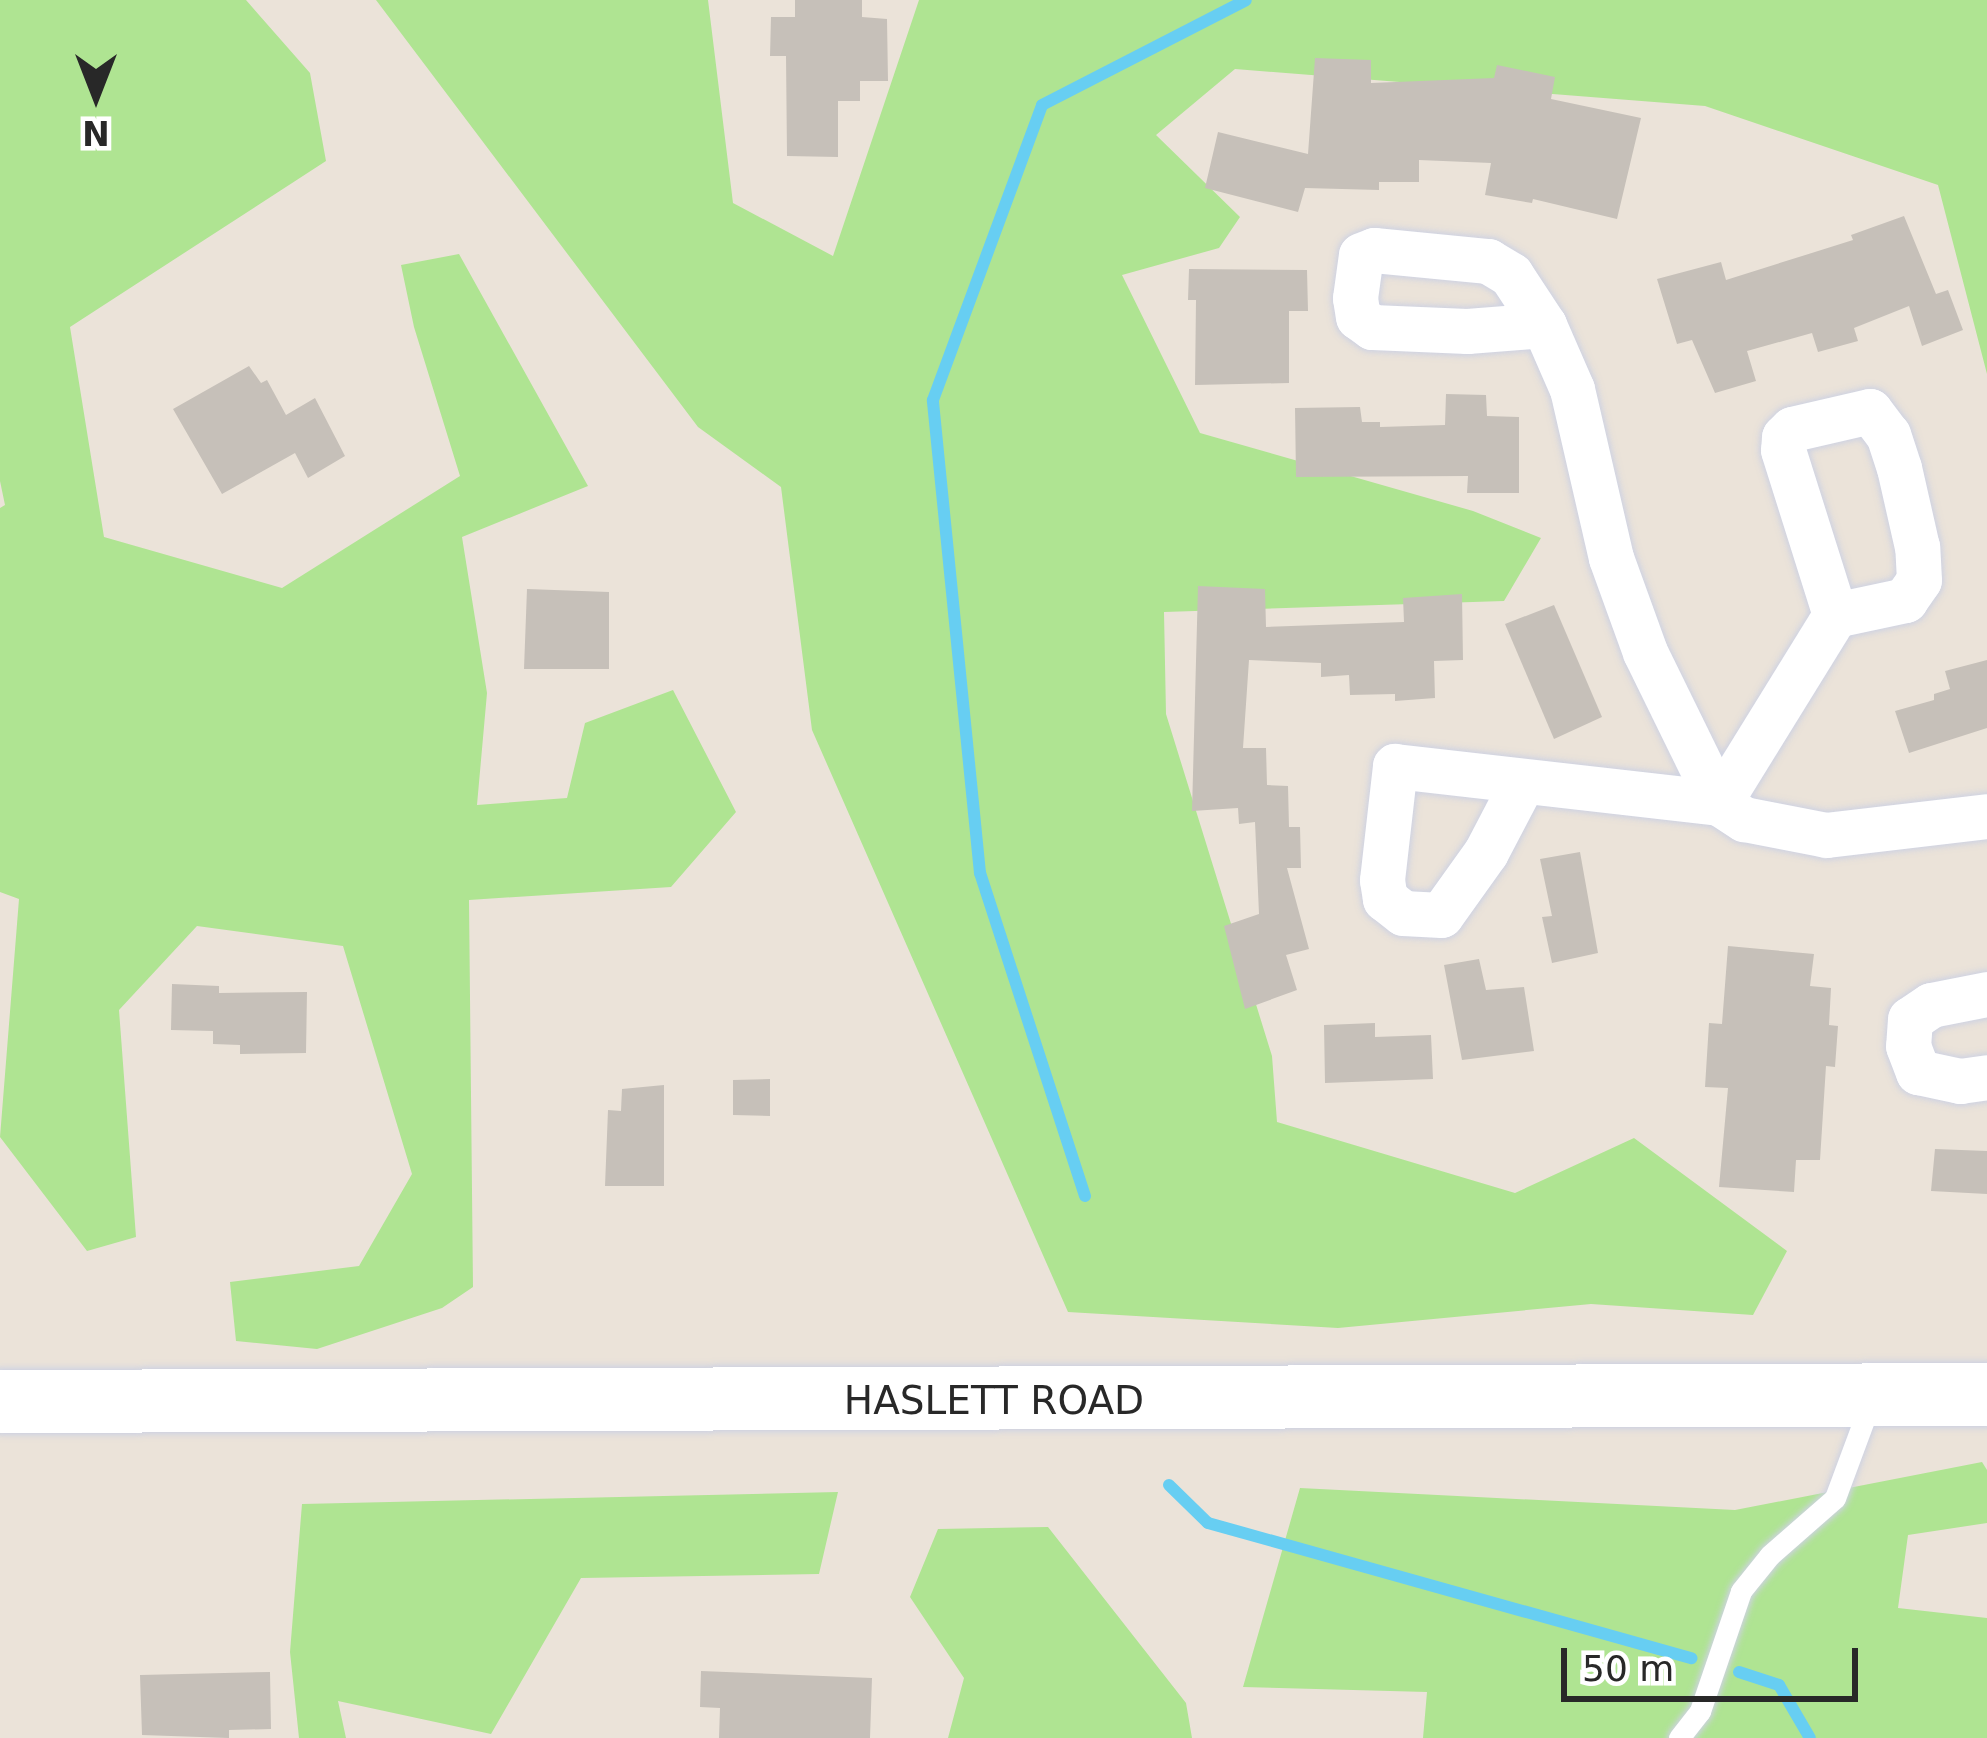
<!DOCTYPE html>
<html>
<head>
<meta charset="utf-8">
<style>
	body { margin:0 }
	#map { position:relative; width:1987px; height:1738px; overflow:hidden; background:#ebe3d9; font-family:"DejaVu Sans",sans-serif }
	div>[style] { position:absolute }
	.green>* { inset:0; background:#afe492 }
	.stream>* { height:12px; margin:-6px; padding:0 6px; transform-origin:6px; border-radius:6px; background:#67cef2 }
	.building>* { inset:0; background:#c6c0b9 }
	.roads { filter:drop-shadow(0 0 3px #ced2e2) drop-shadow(0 0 3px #ced2e2) }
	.service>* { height:21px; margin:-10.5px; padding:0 10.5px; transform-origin:10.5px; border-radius:10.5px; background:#fff }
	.minor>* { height:45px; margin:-22.5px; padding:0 22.5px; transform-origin:22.5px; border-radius:22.5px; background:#fff }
	.secondary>* { height:63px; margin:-31.5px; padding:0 31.5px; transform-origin:31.5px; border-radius:31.5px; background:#fff }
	span { translate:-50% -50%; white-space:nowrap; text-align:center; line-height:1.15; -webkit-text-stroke:12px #fff; paint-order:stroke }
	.street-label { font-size:39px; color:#282828 }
	.north { position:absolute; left:36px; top:36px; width:120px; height:120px; -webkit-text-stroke:9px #fff; paint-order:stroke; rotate:180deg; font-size:33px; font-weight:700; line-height:48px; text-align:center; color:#282828 }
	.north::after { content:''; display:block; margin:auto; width:42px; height:54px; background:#282828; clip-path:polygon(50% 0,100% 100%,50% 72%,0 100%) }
	.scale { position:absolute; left:1561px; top:1648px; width:297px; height:54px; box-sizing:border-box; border:6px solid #282828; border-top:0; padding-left:15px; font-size:36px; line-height:42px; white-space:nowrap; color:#282828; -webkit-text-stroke:9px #fff; paint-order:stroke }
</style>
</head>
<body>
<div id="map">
	<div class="green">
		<div style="clip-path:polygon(0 0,246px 0,310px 73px,326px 161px,70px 327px,104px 537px,282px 588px,460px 476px,414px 327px,401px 265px,459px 254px,588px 486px,462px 537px,487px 693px,477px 805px,567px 798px,585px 723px,673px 690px,736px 812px,671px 887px,469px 900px,473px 1287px,442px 1308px,317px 1349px,236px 1341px,230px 1282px,359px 1266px,412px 1174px,343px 946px,197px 926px,119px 1010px,136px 1237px,87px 1251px,0 1137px,19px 899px,0 892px,0 508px,5px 505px,0 481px)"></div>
		<div style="clip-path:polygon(376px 0,708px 0,733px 203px,833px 256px,919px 0,1987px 0,1987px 374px,1938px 185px,1705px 106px,1235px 69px,1156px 135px,1240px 217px,1219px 248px,1122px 275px,1200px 433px,1473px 511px,1541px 538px,1504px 601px,1164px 612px,1166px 714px,1272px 1056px,1277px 1122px,1515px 1193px,1634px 1138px,1787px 1251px,1753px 1315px,1591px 1304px,1338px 1328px,1068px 1312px,812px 730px,781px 487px,698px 427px)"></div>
		<div style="clip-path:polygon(1982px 1462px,1987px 1470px,1987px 1523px,1908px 1535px,1898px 1608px,1987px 1618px,1987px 1738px,1423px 1738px,1427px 1692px,1243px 1687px,1300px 1488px,1735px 1510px)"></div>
		<div style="clip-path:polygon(838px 1492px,819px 1574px,581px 1578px,491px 1734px,338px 1701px,346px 1738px,299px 1738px,290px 1652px,302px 1504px)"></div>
		<div style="clip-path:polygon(1048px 1527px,1186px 1703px,1192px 1738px,948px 1738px,964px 1678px,910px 1597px,938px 1529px)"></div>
	</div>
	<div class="stream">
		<div style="left:1085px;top:1196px;width:340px;rotate:-108deg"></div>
		<div style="left:980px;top:873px;width:475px;rotate:-95.7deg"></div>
		<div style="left:933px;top:400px;width:314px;rotate:-69.7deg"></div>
		<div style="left:1042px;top:105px;width:229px;rotate:-27.2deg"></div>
		<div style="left:1169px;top:1485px;width:54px;rotate:44.3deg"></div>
		<div style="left:1208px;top:1523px;width:502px;rotate:15.62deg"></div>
		<div style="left:1739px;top:1672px;width:42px;rotate:18deg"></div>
		<div style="left:1779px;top:1685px;width:61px;rotate:59.7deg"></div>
	</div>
	<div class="building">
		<div style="clip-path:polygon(795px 0,862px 0,862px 17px,887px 19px,888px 81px,860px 81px,860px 101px,838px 101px,838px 157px,787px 156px,786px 56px,770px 56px,771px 17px,795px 17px)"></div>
		<div style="clip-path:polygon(1315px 58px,1371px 60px,1371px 83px,1494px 78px,1497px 65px,1555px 77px,1551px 99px,1641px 118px,1617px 219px,1533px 199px,1532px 203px,1485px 195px,1491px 163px,1419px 160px,1419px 182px,1379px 182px,1379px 190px,1305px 188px,1298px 212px,1205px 188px,1218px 132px,1308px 154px)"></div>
		<div style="clip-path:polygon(1904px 216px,1936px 294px,1948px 290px,1963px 330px,1922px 346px,1909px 306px,1854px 328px,1858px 341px,1818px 352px,1812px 333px,1747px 351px,1756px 381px,1715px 393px,1692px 340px,1677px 344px,1657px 279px,1721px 262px,1726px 280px,1853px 240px,1851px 235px)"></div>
		<div style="clip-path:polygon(1189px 269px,1307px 270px,1308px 311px,1289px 311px,1289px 383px,1195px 385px,1196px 300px,1188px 300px)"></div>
		<div style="clip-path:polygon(249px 366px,261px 383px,267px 380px,286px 415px,315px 398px,345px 456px,308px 478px,295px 453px,222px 494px,173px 409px)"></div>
		<div style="clip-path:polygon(1446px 394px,1486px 395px,1487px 416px,1519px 417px,1519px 493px,1467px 493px,1468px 476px,1296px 477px,1295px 408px,1360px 407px,1362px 422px,1380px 422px,1380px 427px,1445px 425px)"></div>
		<div style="clip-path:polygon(1198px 586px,1265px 589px,1266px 627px,1404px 622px,1403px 598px,1462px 594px,1463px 660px,1434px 661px,1435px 698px,1395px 701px,1395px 694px,1350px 695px,1349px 675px,1321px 677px,1321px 663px,1249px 660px,1243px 748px,1266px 748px,1267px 785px,1288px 786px,1289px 827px,1300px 827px,1301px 868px,1287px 868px,1309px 949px,1286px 955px,1297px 990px,1245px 1009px,1224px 926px,1259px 914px,1255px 822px,1239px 824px,1238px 808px,1192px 811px)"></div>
		<div style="clip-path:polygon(527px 589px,609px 592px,609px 669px,524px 669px)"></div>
		<div style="clip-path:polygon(1554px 605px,1602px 717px,1554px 739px,1505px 624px)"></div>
		<div style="clip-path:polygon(1987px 660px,1987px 728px,1909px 753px,1895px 711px,1934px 700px,1934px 694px,1950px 689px,1945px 671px)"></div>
		<div style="clip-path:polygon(1580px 852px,1598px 953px,1552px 963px,1542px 917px,1552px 916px,1540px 859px)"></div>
		<div style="clip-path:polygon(1728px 946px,1814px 954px,1810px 986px,1831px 988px,1829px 1025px,1838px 1026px,1835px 1067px,1826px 1066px,1820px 1160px,1796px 1160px,1794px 1192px,1719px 1187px,1728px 1088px,1705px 1087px,1709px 1023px,1722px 1024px)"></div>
		<div style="clip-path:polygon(1479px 959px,1486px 990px,1524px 987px,1534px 1051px,1462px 1060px,1444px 965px)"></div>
		<div style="clip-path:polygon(172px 984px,219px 986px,219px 993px,307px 992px,306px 1053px,240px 1054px,240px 1045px,213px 1044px,213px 1031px,171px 1030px)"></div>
		<div style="clip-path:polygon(1375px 1023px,1375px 1037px,1431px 1035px,1433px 1079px,1325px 1083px,1324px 1025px)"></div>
		<div style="clip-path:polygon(770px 1079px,770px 1116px,733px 1115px,733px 1080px)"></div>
		<div style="clip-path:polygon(664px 1085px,664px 1186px,605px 1186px,608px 1110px,621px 1111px,622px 1089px)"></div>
		<div style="clip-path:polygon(1935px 1149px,1987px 1151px,1987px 1194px,1931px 1191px)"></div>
		<div style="clip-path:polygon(701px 1671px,872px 1678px,870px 1738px,719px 1738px,720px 1708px,700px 1707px)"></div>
		<div style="clip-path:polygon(270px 1672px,271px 1729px,229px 1730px,229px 1738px,142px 1735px,140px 1675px)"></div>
	</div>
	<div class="roads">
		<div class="service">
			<div style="left:1679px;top:1738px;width:34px;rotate:-52deg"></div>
			<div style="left:1700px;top:1711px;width:127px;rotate:-71.1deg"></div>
			<div style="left:1741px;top:1591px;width:46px;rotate:-51.1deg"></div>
			<div style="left:1770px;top:1555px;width:86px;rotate:-41.2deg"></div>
			<div style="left:1835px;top:1498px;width:103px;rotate:-69.6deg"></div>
		</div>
		<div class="minor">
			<div style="left:1544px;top:325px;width:77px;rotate:175.5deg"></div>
			<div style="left:1467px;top:331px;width:95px;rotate:-177.6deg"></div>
			<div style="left:1372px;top:327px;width:17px;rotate:-144deg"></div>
			<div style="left:1358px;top:317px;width:19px;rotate:-99deg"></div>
			<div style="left:1355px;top:298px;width:43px;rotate:-82.1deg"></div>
			<div style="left:1361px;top:255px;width:14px;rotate:-21deg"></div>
			<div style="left:1374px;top:250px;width:115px;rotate:5.5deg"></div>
			<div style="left:1488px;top:261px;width:27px;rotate:31deg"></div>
			<div style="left:1511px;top:275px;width:60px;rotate:56.6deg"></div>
			<div style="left:1544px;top:325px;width:70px;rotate:66.4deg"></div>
			<div style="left:1572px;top:389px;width:173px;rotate:77deg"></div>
			<div style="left:1611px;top:558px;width:100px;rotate:70.1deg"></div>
			<div style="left:1645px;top:652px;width:168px;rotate:63.9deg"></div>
			<div style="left:1521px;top:785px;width:76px;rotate:117.6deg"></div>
			<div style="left:1486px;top:852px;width:77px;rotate:125.5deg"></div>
			<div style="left:1441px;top:915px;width:38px;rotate:-177deg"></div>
			<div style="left:1403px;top:913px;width:23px;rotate:-142deg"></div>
			<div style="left:1385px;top:899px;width:19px;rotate:-99deg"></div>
			<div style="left:1382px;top:880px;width:115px;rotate:-83.5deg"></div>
			<div style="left:1395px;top:766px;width:326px;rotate:6.5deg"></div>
			<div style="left:1719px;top:803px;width:30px;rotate:33deg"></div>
			<div style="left:1744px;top:819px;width:84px;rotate:11deg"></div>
			<div style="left:1826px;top:835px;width:162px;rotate:-6.7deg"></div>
			<div style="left:1719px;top:803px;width:221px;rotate:-58.3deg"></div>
			<div style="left:1835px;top:615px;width:72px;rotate:-12.1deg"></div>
			<div style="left:1905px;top:600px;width:24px;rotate:-55deg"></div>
			<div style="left:1919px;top:580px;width:33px;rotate:-93deg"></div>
			<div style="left:1917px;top:547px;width:81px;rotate:-102.8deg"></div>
			<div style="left:1899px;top:468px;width:35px;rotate:-108deg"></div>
			<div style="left:1888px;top:435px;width:30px;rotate:-127deg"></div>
			<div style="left:1870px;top:411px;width:80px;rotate:167deg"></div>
			<div style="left:1792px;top:429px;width:11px;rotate:135deg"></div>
			<div style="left:1784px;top:437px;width:13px;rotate:94deg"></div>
			<div style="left:1783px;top:450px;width:173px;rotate:72.5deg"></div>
			<div style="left:1987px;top:994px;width:57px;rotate:168.9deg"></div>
			<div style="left:1931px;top:1005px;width:25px;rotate:146deg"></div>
			<div style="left:1910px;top:1019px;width:27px;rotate:94deg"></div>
			<div style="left:1908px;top:1046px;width:28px;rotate:69deg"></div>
			<div style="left:1918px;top:1072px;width:43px;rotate:12.1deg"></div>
			<div style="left:1960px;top:1081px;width:27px;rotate:-8deg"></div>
		</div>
		<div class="secondary">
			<div style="left:0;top:1401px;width:1987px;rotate:-0.2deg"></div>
		</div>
	</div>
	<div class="street-label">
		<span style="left:994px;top:1401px">HASLETT ROAD</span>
	</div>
	<div class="north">N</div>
	<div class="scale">50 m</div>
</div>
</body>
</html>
